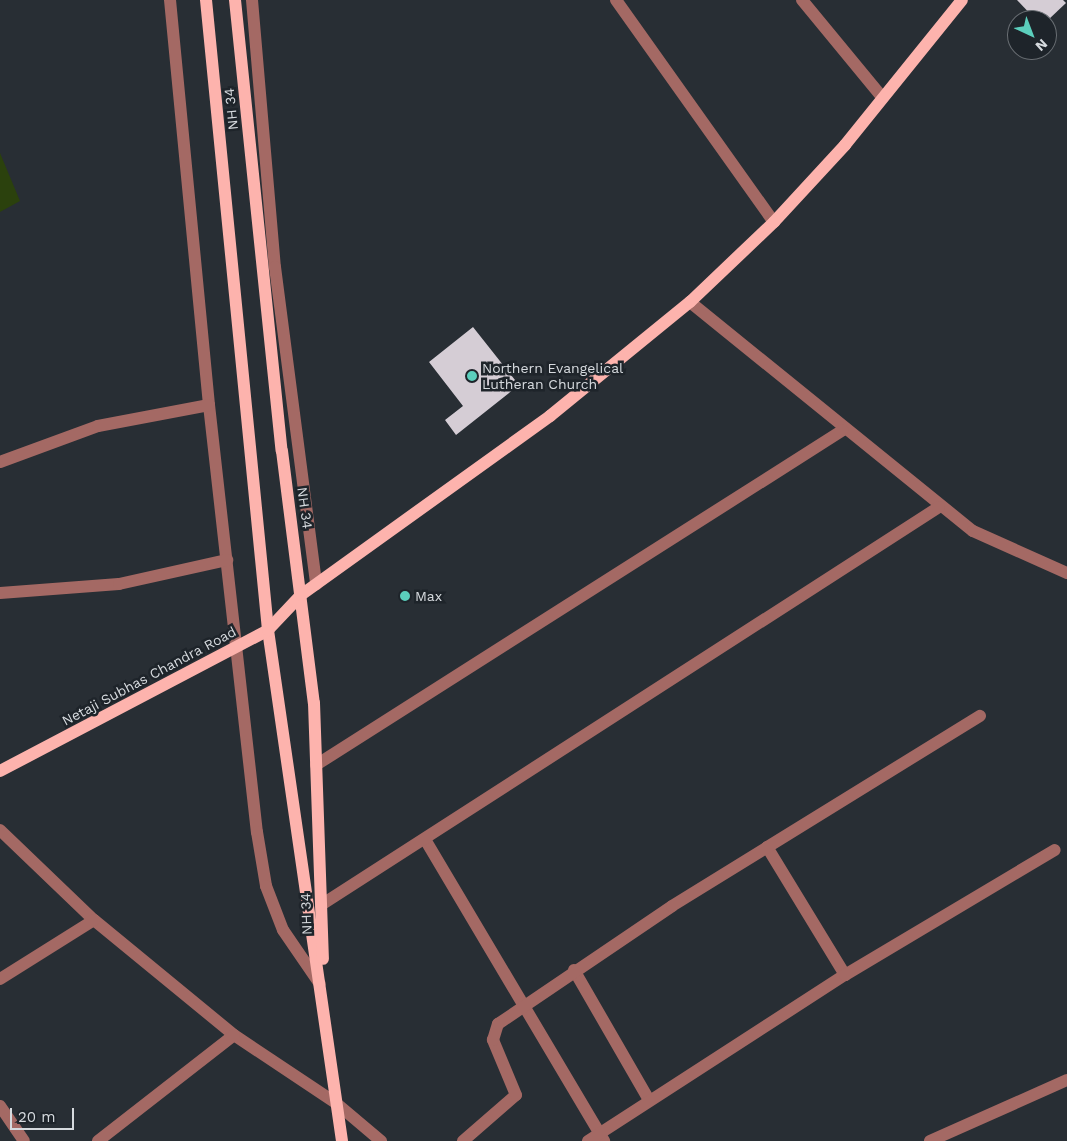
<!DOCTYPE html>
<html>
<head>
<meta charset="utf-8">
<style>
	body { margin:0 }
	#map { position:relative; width:1067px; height:1141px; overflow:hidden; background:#282e34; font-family:"Work Sans",sans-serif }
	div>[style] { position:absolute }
	.green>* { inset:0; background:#2b410d }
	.building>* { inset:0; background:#d5cdd5 }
	.minor>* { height:12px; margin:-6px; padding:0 6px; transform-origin:6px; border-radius:6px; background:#a46964 }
	.major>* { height:12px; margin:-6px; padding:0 6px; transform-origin:6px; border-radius:6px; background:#fdb3ad }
	.dots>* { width:14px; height:14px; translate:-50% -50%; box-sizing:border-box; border:2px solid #1e242a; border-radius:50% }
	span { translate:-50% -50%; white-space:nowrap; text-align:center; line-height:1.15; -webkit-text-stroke:5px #1e242a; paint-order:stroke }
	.street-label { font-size:14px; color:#d6dade }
	.poi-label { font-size:14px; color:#d6dade }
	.left { translate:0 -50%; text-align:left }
	.north { position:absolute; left:1007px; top:10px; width:50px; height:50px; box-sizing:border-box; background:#1e242a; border:1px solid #686d72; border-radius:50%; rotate:137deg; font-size:14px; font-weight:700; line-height:20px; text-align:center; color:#d6dade }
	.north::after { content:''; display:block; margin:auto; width:18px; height:22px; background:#5bcebc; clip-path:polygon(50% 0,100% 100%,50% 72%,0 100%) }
	.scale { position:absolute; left:10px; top:1108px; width:64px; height:22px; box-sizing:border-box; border:2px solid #d6dade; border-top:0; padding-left:6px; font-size:15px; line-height:18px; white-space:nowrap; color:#d6dade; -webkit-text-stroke:4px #1e242a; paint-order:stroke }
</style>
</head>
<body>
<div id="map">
	<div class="green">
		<div style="clip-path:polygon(0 153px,20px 201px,0 212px)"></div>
	</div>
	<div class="building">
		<div style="clip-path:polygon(1017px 0,1063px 0,1066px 3px,1048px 20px,1036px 20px)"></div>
		<div style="clip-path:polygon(473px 327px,519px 385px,456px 435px,445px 420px,463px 406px,429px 362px)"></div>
	</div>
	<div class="minor">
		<div style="left:170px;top:0;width:407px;rotate:84.5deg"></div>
		<div style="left:209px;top:405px;width:430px;rotate:83.6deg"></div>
		<div style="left:257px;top:832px;width:55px;rotate:80.5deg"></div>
		<div style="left:266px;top:886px;width:47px;rotate:68.9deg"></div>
		<div style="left:283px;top:930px;width:65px;rotate:55.6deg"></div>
		<div style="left:252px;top:0;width:268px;rotate:85.1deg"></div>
		<div style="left:275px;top:267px;width:320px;rotate:82.6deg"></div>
		<div style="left:616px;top:0;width:272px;rotate:54.6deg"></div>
		<div style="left:802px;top:0;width:124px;rotate:50.5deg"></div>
		<div style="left:690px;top:302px;width:364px;rotate:39deg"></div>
		<div style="left:973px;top:531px;width:103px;rotate:24.1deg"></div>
		<div style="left:0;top:462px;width:104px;rotate:-20.2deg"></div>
		<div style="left:98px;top:426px;width:113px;rotate:-10.7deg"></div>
		<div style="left:0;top:593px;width:119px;rotate:-4.3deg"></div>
		<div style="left:119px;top:584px;width:111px;rotate:-12.5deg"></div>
		<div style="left:316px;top:765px;width:624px;rotate:-32.44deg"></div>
		<div style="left:0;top:830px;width:130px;rotate:43.8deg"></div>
		<div style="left:94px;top:920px;width:181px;rotate:39.4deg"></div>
		<div style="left:234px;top:1035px;width:123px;rotate:33.7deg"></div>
		<div style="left:336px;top:1103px;width:59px;rotate:40.2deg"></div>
		<div style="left:426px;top:841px;width:349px;rotate:59.3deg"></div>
		<div style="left:767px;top:847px;width:150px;rotate:58.6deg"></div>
		<div style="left:321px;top:905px;width:735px;rotate:-32.78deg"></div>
		<div style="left:574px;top:970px;width:150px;rotate:60deg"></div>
		<div style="left:0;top:979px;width:111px;rotate:-32.1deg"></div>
		<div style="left:0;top:1106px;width:42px;rotate:55.6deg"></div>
		<div style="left:98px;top:1141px;width:172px;rotate:-37.9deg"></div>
		<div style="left:463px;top:1141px;width:70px;rotate:-41deg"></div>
		<div style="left:516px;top:1095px;width:60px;rotate:-112.7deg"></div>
		<div style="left:493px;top:1040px;width:17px;rotate:-73deg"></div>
		<div style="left:498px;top:1024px;width:210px;rotate:-34.1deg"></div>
		<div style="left:672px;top:906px;width:362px;rotate:-31.7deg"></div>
		<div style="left:588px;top:1141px;width:306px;rotate:-32.9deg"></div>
		<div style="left:845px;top:975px;width:244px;rotate:-30.8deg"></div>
		<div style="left:930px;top:1141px;width:150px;rotate:-24deg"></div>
	</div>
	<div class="major">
		<div style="left:206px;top:0;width:633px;rotate:84.38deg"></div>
		<div style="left:268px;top:630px;width:516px;rotate:81.76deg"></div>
		<div style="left:235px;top:0;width:453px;rotate:84.1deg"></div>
		<div style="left:282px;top:451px;width:254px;rotate:82.8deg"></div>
		<div style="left:314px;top:703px;width:256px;rotate:88deg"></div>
		<div style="left:0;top:771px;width:303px;rotate:-27.7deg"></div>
		<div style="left:268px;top:630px;width:48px;rotate:-46.7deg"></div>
		<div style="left:301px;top:595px;width:307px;rotate:-35.7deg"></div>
		<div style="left:550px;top:416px;width:181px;rotate:-39.2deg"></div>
		<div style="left:690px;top:302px;width:116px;rotate:-43.6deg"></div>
		<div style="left:774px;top:222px;width:105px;rotate:-47.3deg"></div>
		<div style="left:845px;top:145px;width:186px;rotate:-51.1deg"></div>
	</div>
	<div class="dots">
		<div style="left:472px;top:376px;background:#5bcebc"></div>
		<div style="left:405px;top:596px;background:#5bcebc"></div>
	</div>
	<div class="street-label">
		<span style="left:231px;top:109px;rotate:-96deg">NH 34</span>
		<span style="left:305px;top:508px;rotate:82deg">NH 34</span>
		<span style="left:149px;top:676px;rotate:-28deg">Netaji Subhas Chandra Road</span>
		<span style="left:306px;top:914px;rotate:-92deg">NH 34</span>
	</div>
	<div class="poi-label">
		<span class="left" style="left:482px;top:376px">Northern Evangelical<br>Lutheran Church</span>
		<span class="left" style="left:415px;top:596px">Max</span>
	</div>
	<div class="north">N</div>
	<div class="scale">20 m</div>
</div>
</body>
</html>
